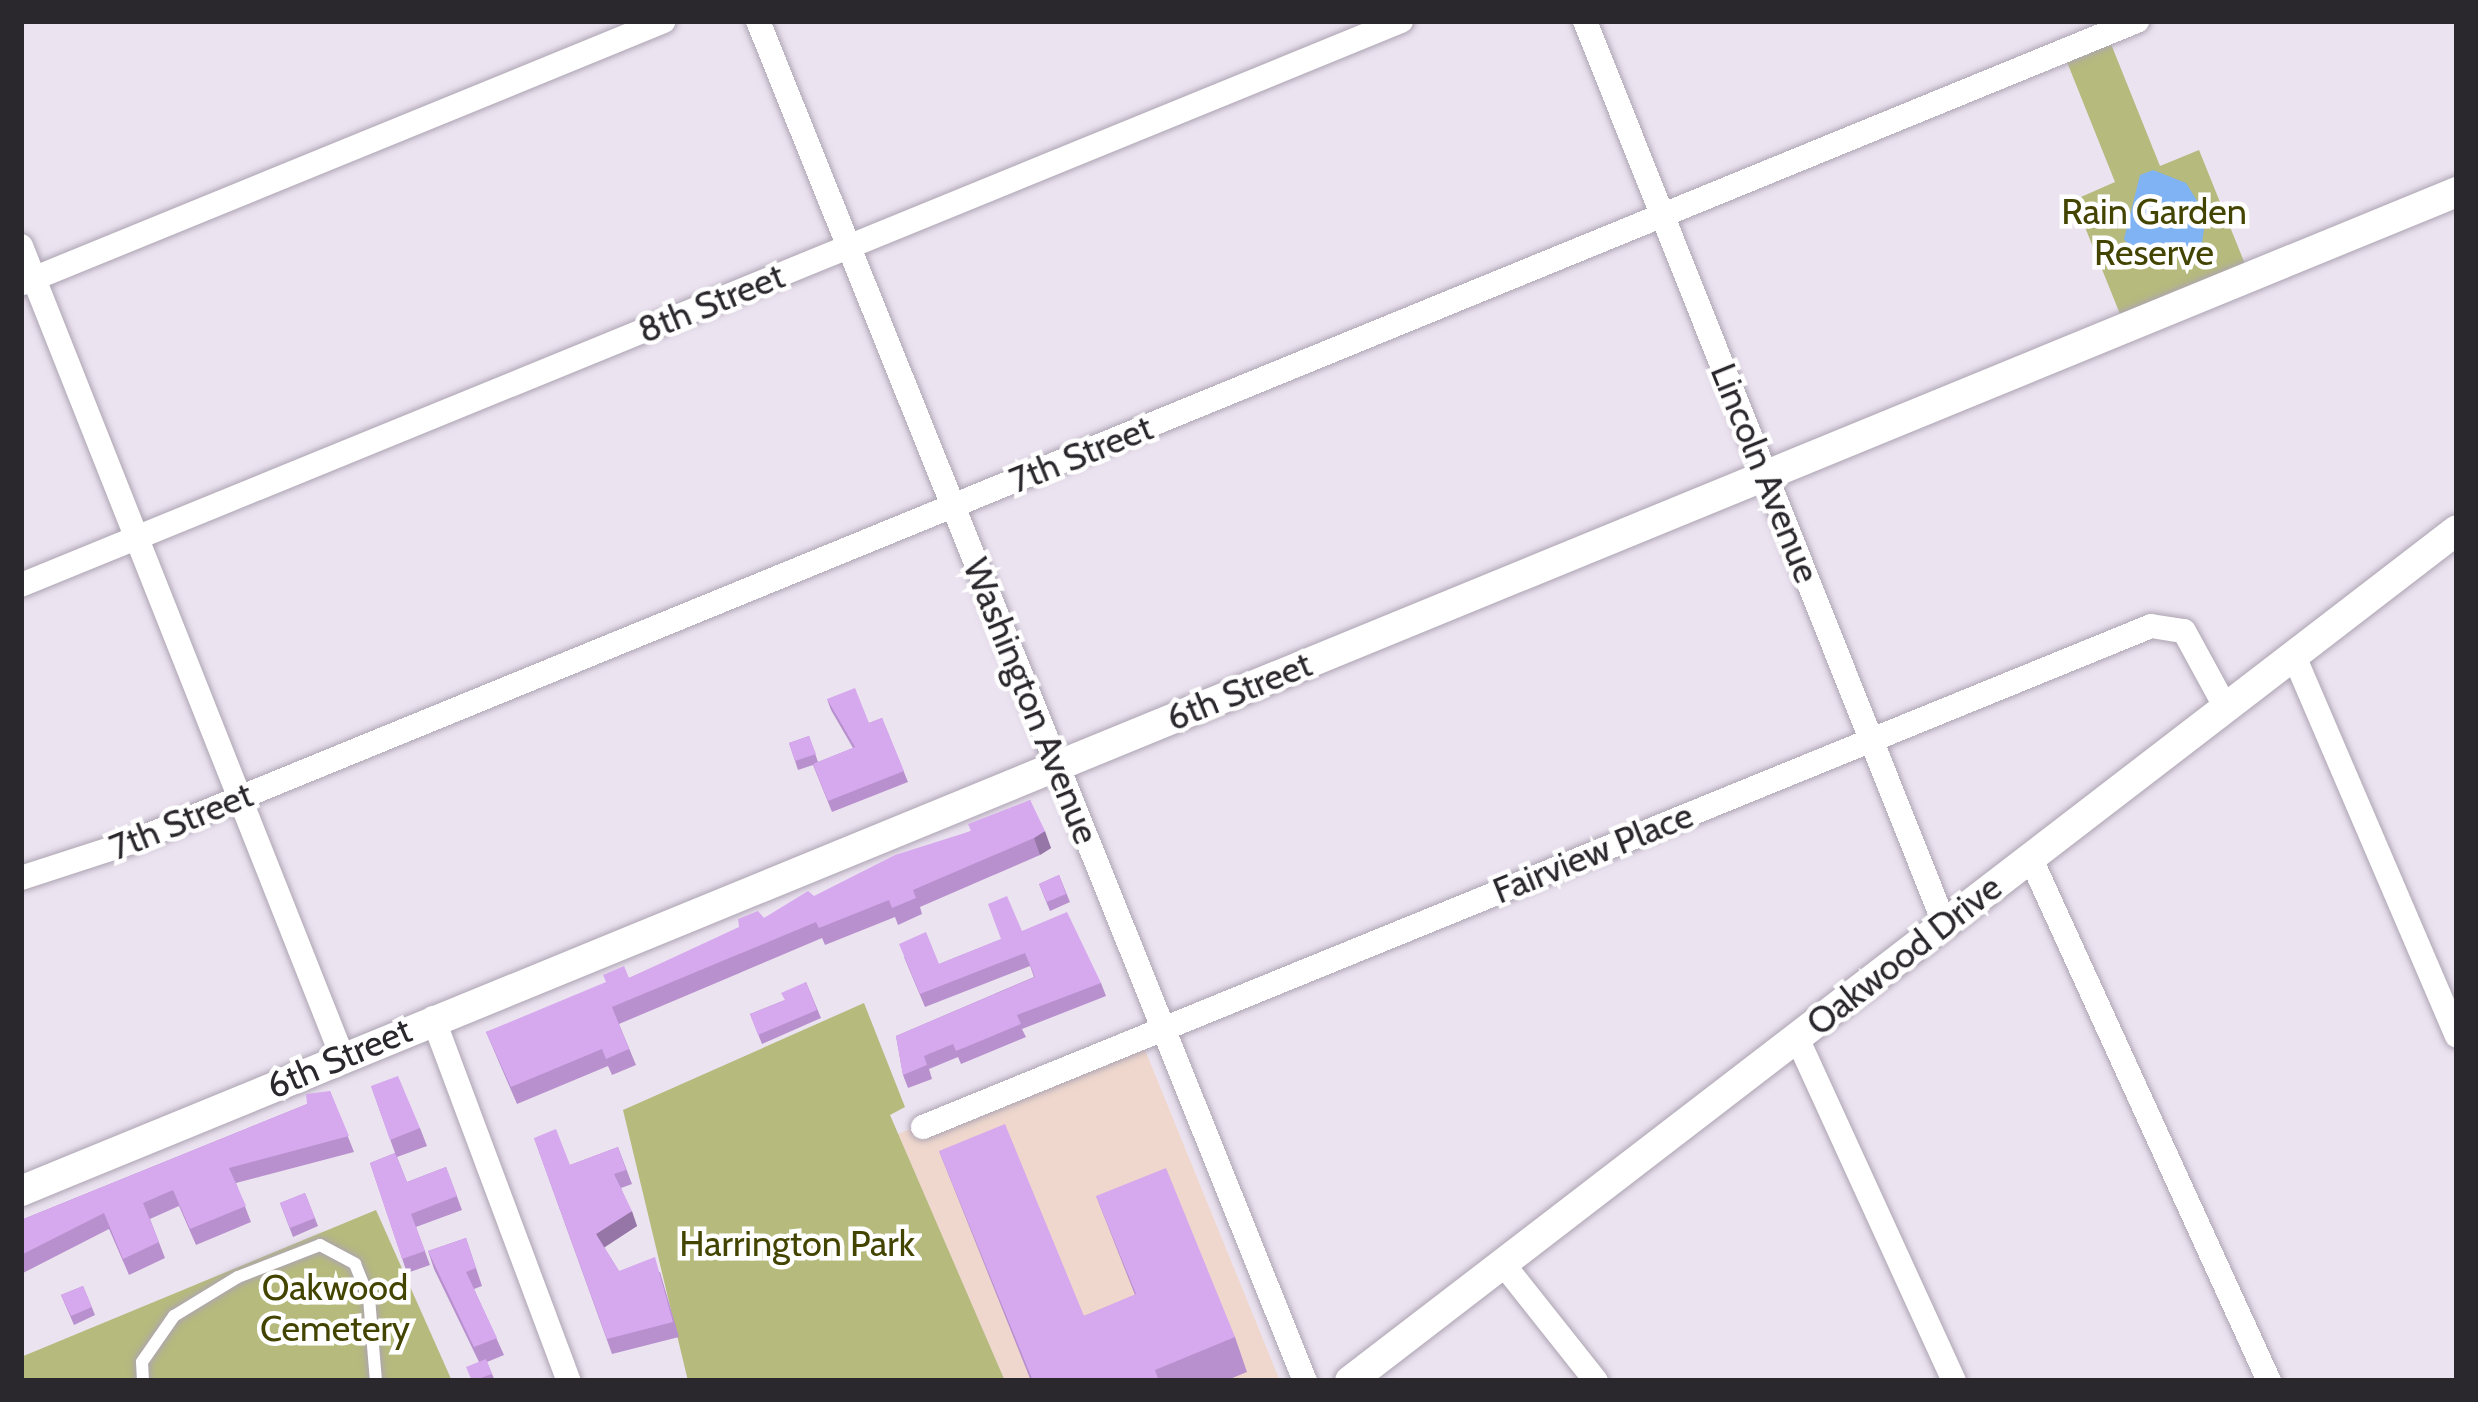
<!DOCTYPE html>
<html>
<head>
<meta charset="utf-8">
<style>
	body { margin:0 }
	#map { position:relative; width:2478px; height:1402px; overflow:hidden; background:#ece3f1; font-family:Cabin,sans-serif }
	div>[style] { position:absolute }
	.commercial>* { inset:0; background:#efd7cd }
	.green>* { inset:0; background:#b6ba7d }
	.water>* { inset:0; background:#80b3f4 }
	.roads { filter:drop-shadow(0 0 3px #ada4b2) drop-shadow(0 0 3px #ada4b2) }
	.service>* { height:12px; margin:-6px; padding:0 6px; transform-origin:6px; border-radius:6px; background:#fff }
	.minor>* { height:24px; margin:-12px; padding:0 12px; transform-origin:12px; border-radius:12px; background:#fff }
	.tertiary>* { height:30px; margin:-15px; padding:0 15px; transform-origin:15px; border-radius:15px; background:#fff }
	.wall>* { inset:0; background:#b890cd }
	.shaded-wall>* { inset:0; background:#9676a7 }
	.building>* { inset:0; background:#d6a8ee }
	span { translate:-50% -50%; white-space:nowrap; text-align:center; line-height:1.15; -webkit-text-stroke:9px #fff; paint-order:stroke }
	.park-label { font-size:36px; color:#424400 }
	.street-label { font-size:36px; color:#2b282d }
	.frame { position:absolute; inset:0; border:24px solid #2b282d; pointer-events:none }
</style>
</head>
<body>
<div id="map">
	<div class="commercial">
		<div style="clip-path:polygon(1141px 1040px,1280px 1381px,1005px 1381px,898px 1134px)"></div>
	</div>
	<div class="green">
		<div style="clip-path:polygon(2111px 44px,2160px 166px,2199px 150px,2245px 264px,2120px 314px,2074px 200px,2115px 182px,2067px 62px)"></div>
		<div style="clip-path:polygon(864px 1003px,905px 1107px,890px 1115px,1005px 1381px,688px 1381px,623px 1110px)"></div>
		<div style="clip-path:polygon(376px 1210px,452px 1381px,21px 1381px,21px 1357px)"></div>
	</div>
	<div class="water">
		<div style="clip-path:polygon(2153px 170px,2186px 183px,2206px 215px,2202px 243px,2165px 264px,2140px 261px,2124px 239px,2140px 175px)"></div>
	</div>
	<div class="roads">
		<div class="service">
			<div style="left:143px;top:1381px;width:19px;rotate:-93deg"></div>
			<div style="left:142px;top:1362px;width:56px;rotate:-55.2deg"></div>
			<div style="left:174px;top:1316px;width:75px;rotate:-31.4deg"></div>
			<div style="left:238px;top:1277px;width:88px;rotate:-21.3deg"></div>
			<div style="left:320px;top:1245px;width:40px;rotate:28deg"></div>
			<div style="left:355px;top:1264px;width:37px;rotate:68deg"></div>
			<div style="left:369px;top:1298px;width:83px;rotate:85.2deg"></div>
		</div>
		<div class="minor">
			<div style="left:758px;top:21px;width:1466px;rotate:68.09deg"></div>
			<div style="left:1585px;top:21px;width:973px;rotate:68.29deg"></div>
			<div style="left:21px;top:246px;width:871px;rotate:68.38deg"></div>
			<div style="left:23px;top:283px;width:692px;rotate:-22.23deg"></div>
			<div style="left:21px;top:585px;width:1491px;rotate:-22.23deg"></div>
			<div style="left:2294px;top:656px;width:413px;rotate:66.8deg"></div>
			<div style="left:2030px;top:857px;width:576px;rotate:65.48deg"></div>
			<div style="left:21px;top:878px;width:117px;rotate:-18deg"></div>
			<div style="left:132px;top:842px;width:2167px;rotate:-22.27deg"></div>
			<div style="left:433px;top:1018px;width:388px;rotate:69.5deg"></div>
			<div style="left:1797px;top:1038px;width:377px;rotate:65.4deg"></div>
			<div style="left:923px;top:1127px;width:1326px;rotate:-22.19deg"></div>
			<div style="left:2151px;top:626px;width:33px;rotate:9deg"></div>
			<div style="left:2184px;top:631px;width:88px;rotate:61.4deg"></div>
			<div style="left:1504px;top:1265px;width:148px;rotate:51.6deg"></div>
		</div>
		<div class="tertiary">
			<div style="left:21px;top:1191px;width:2633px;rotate:-22.3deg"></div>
			<div style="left:1350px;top:1381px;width:1396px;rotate:-37.55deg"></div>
		</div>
	</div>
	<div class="wall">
		<div style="clip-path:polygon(827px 699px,869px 723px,882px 718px,908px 782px,832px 812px,813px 765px,798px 770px,789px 743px,809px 736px,818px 762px,853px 748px,831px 710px)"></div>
		<div style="clip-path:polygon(1030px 800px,1051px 848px,1040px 855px,920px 907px,922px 914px,898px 925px,895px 917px,825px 945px,822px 938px,619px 1024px,636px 1065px,612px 1075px,608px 1066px,517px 1104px,486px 1032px,629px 978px,764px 918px,971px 831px)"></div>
		<div style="clip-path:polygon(1059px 875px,1070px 902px,1050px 911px,1039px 884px)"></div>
		<div style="clip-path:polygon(1022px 931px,1101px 983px,1106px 996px,1022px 1029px,1026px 1037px,961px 1064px,958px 1057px,929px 1069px,932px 1079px,908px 1088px,903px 1075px,896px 1036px,1034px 977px,1030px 966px,925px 1007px,904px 957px,939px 964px)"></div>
		<div style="clip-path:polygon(806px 982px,821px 1018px,762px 1044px,750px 1014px,785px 1000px)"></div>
		<div style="clip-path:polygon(371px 1086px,420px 1128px,427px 1146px,397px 1157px,407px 1182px,446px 1167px,462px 1210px,416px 1227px,430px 1265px,407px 1273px,370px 1163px,395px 1153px)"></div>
		<div style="clip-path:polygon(330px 1091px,354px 1152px,236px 1183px,251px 1222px,196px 1245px,179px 1206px,150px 1219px,165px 1258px,129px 1275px,109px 1229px,21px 1274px,21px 1220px,307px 1104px)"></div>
		<div style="clip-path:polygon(534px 1138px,570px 1165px,618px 1147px,632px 1184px,621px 1188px,637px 1226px,604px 1247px,619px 1271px,660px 1272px,679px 1337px,612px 1354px)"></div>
		<div style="clip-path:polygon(939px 1151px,1084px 1316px,1135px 1295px,1096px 1196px,1235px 1337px,1247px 1372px,1225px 1381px,1031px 1381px)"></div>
		<div style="clip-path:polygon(305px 1193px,318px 1226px,293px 1237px,280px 1203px)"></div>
		<div style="clip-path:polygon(466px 1238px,482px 1286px,474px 1289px,504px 1355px,487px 1362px,495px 1381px,472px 1381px,479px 1362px,434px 1269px,428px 1251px)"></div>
		<div style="clip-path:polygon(83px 1286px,95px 1315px,74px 1325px,61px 1295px)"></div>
	</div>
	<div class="shaded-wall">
		<div style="clip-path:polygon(1045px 831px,1051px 848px,1040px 855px,1034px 838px)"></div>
		<div style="clip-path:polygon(632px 1211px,637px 1226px,602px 1249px,596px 1234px)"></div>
	</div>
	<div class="building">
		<div style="clip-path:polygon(855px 688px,869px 723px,882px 718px,904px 771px,828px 801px,813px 764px,855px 747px,827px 699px)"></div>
		<div style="clip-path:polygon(809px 736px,816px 754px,795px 761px,789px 743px)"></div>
		<div style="clip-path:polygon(1030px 800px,1045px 831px,1034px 838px,913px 890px,916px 898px,892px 908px,889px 900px,819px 928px,816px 922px,612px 1007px,629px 1049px,606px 1059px,602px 1049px,511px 1087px,486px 1032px,606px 982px,603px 975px,624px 966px,629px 978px,739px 927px,738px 919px,758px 911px,764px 918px,808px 891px,814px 896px,895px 855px,971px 831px,968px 824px)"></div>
		<div style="clip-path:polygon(1059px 875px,1066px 894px,1047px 902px,1039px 884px)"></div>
		<div style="clip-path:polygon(1007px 896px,1022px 931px,1067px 912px,1101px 983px,1017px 1015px,1021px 1024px,956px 1051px,953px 1044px,924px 1056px,927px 1065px,903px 1075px,896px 1036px,1035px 977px,1025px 953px,920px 994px,899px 944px,926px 932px,939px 964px,1001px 939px,988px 904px)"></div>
		<div style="clip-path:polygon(806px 982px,817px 1010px,758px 1035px,750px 1014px,785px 1000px,781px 993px)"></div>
		<div style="clip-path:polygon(398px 1076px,420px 1128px,390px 1140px,371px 1086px)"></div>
		<div style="clip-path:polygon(330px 1091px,349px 1136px,229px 1168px,246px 1206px,190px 1229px,173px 1190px,143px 1203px,159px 1242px,123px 1259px,104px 1213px,21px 1255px,21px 1220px,307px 1104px,306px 1094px)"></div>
		<div style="clip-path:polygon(1005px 1124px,1084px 1316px,1136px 1294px,1096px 1196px,1166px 1168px,1235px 1337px,1155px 1370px,1159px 1381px,1033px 1381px,939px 1151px)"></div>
		<div style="clip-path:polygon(556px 1129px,570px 1165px,618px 1147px,626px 1170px,614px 1174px,632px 1211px,596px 1234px,619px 1271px,655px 1257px,673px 1322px,607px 1339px,534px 1138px)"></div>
		<div style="clip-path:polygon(395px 1153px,407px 1182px,446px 1167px,457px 1196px,411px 1214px,425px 1251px,402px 1259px,370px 1163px)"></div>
		<div style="clip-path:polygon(305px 1193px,315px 1218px,290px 1228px,280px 1203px)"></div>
		<div style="clip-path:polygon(466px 1238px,476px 1268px,466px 1272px,497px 1338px,474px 1347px,428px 1251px)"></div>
		<div style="clip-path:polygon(83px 1286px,92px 1307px,71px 1316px,61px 1295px)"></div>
		<div style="clip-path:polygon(486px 1359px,492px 1374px,472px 1381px,466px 1367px)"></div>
	</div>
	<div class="park-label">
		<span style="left:2154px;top:232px">Rain Garden<br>Reserve</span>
		<span style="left:797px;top:1244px">Harrington Park</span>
		<span style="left:335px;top:1308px">Oakwood<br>Cemetery</span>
	</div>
	<div class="street-label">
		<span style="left:711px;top:303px;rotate:-22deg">8th Street</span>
		<span style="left:1081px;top:454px;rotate:-22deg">7th Street</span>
		<span style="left:1765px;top:473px;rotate:68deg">Lincoln Avenue</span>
		<span style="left:1239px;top:691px;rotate:-22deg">6th Street</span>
		<span style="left:1031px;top:701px;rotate:68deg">Washington Avenue</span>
		<span style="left:181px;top:821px;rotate:-22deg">7th Street</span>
		<span style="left:1593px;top:853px;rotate:-22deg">Fairview Place</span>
		<span style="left:1904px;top:955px;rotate:-38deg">Oakwood Drive</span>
		<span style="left:339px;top:1058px;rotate:-23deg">6th Street</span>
	</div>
	<div class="frame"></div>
</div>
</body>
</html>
